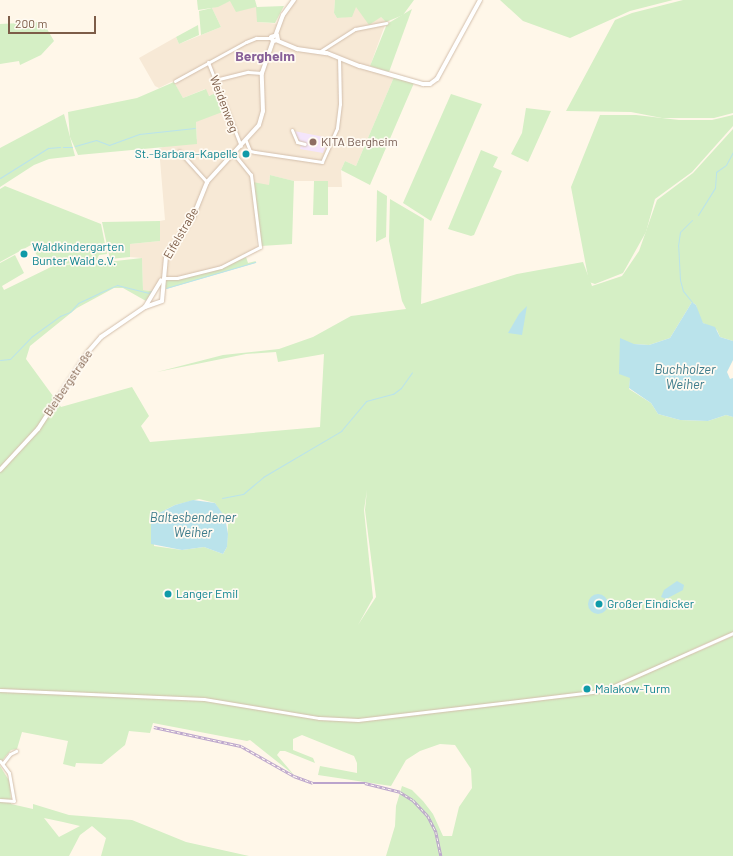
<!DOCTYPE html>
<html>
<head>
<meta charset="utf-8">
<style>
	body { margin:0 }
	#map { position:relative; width:733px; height:856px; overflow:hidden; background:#fff7e9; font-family:Barlow,sans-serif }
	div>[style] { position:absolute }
	.residential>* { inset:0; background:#f7e9d6 }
	.education>* { inset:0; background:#f4e5fb }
	.green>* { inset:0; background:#d5efc5 }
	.water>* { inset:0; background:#bae3eb }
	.round { border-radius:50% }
	.stream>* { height:1px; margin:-0.5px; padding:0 0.5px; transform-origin:0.5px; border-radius:0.5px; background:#bae3eb }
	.roads { filter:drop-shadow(0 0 1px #d3bfac) drop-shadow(0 0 1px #d3bfac) }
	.minor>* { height:3px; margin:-1.5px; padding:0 1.5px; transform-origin:1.5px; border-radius:1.5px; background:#fff }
	.tertiary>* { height:4px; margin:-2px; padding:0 2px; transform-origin:2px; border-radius:2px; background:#fff }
	.rail>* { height:2.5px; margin-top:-1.25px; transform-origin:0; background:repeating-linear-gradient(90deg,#fffaf2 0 3px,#bba4cc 0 6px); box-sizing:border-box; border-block:1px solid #bba4cc }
	.dots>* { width:11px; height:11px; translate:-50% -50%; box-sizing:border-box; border:2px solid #fffaf2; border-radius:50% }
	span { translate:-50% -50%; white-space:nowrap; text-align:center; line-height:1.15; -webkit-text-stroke:3.5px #fffaf2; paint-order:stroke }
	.street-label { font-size:12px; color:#7d5d48 }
	.education-label { font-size:12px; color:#785e54 }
	.left { translate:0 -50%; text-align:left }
	.culture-label { font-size:12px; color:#0d838f }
	.right { translate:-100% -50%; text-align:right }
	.water-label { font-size:13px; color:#3c7b8b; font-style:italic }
	.quarter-label { font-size:14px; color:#886199; font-weight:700 }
	.scale { position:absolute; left:8px; top:16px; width:88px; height:18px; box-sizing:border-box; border:2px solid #7d5d48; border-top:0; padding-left:5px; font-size:12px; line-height:14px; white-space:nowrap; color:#7d5d48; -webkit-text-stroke:3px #fffaf2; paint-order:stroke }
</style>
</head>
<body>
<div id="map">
	<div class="residential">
		<div style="clip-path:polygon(296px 0,335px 0,334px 13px,337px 18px,345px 17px,356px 6px,381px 17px,386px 22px,369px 69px,394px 77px,356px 166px,345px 161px,341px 170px,342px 187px,328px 187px,328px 181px,294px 181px,270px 175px,269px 185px,255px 204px,257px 252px,221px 267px,164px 281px,161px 286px,151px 291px,143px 290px,142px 258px,130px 257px,130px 244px,160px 241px,160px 221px,165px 220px,159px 148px,197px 139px,196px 122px,218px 93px,208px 96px,205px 89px,183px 98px,173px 81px,159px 88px,155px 86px,139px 58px,176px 37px,179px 44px,221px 27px,212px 8px,230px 1px,257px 7px,257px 22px,281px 24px,288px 9px)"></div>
	</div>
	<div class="education">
		<div style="clip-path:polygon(294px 131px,329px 138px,323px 153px,300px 149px,301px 144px)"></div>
	</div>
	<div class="green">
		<div style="clip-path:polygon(197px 0,255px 0,257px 7px,284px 6px,275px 23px,257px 22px,256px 7px,236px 12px,230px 1px,218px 7px,198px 10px)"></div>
		<div style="clip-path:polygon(335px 0,414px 0,403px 15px,386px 22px,381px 17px,369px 25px,356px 7px,352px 17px,337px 18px,334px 13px)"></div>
		<div style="clip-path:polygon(500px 0,673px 0,630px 11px,570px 38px,523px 21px)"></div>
		<div style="clip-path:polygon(683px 0,733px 0,733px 113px,714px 118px,662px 118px,631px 112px,566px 111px,615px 20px,632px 13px)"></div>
		<div style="clip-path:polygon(212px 8px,221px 27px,201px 35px,199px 11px)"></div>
		<div style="clip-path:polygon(412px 9px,389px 72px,370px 66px,387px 24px)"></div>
		<div style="clip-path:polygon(43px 22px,54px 41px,41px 55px,20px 65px,19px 61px,0 64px,0 24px)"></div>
		<div style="clip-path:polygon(198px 25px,199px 35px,179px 44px,176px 37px)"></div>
		<div style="clip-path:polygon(394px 77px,414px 83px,370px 185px,341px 170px,345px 161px,356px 166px)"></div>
		<div style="clip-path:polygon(174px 82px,183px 98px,206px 89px,209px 96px,218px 92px,225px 111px,196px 122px,197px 144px,78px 155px,70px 137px,68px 112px,137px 98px)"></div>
		<div style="clip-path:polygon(451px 94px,482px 104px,431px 221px,403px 203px)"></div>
		<div style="clip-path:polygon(526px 108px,551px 111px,528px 162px,511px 154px,522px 133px)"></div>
		<div style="clip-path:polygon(64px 114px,75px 156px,49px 159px,34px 165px,0 187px,0 148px)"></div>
		<div style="clip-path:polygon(600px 115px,636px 115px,679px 120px,712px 120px,733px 115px,733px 126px,692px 172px,655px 199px,646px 232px,623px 273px,595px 284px,589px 282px,571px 187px)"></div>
		<div style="clip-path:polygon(evenodd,733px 129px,733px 341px,720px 337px,717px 330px,703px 323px,699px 319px,696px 305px,692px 302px,670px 338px,649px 345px,634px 344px,629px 389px,651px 403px,658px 414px,680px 420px,708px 421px,726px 415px,733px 417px,733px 632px,689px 651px,692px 654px,733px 636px,733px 856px,386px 856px,395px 826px,396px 806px,402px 786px,412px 790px,423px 801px,433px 814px,443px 836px,452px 836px,459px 807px,472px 788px,471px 769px,455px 745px,440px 744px,420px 751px,406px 760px,391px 786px,318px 775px,320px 766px,357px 773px,357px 763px,354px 756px,302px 735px,293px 739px,293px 750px,313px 758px,315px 763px,285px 751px,280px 751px,277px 755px,294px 775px,250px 740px,247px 741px,153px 723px,150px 733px,129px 731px,125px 745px,102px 764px,76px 763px,75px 767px,63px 764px,68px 741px,22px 732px,17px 749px,11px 750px,0 763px,0 263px,15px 255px,24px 273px,2px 286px,4px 290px,55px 265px,89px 264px,142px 258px,143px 290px,151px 291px,156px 288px,146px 301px,123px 288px,114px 288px,77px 308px,30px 346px,26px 359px,61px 407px,132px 387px,149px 416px,141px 426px,150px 442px,320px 427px,324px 354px,278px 362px,276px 352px,246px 354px,157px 372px,223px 355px,279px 349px,313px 337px,351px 316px,406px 309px,402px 301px,389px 241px,390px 199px,424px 219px,421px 304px,517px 274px,583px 262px,592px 286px,622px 276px,639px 251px,657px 200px,693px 173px,733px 129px,367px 490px,365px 510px,376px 597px,358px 625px,373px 598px,364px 510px,367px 490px,733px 129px,199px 499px,215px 503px,228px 524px,227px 547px,223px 554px,204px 547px,182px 550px,154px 546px,153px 519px,155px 515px,175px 505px,199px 499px)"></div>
		<div style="clip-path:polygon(481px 150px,498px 157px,493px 167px,502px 171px,474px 235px,471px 236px,448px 229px)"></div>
		<div style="clip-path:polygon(270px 175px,294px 181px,292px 244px,261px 246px,253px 182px,269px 185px)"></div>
		<div style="clip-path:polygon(314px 181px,328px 181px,328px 215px,313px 215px)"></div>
		<div style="clip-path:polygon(5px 186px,101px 224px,107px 254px,99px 255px,96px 261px,43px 266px,31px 245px,0 262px,0 189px)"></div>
		<div style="clip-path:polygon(377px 190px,387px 196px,386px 237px,376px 242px)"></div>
		<div style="clip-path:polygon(160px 221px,160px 241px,130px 244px,130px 257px,110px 259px,102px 222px)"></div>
		<div style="clip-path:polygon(246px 257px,248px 263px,256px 261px,255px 263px,166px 289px,164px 284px,167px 280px,221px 267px)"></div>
		<div style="clip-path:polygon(evenodd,0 766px,10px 782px,11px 804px,33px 809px,33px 804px,69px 815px,132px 820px,186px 842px,249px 856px,101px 856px,106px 838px,92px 826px,80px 835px,69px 856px,0 856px,0 766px,44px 818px,63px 822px,80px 826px,59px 837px,44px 818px)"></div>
	</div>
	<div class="water">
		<div style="clip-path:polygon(692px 302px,696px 305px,703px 323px,715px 327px,720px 337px,733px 341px,733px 360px,727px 372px,730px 379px,733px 378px,733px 417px,726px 415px,708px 421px,680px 420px,658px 414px,651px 403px,629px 388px,630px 378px,619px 374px,620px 338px,634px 344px,649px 345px,670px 338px)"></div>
		<div style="clip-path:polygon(527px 306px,522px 335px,508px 333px,519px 314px)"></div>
		<div style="clip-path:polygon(193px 500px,215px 503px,225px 517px,228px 534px,227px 547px,223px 554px,204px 547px,182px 550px,151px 544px,151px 521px,155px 515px,175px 505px)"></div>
		<div style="clip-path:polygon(677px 581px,684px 585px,683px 590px,666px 599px,661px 597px,664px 590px)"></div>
		<div class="round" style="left:588px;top:594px;width:20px;height:20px"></div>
	</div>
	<div class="stream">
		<div style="left:75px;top:146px;width:22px;rotate:-16deg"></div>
		<div style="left:96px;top:140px;width:14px;rotate:21deg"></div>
		<div style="left:109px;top:145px;width:32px;rotate:-20deg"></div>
		<div style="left:139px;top:134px;width:56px;rotate:-6.1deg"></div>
		<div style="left:63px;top:147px;width:9px"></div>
		<div style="left:0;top:178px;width:57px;rotate:-32deg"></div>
		<div style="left:48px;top:148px;width:12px;rotate:-5deg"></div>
		<div style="left:698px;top:215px;width:32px;rotate:-58deg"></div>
		<div style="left:715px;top:188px;width:16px;rotate:-86deg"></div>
		<div style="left:716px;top:172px;width:12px;rotate:-35deg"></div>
		<div style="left:726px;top:165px;width:15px;rotate:-62deg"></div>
		<div style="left:166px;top:288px;width:93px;rotate:-16.3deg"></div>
		<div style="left:692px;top:302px;width:14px;rotate:-129deg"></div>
		<div style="left:683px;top:291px;width:11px;rotate:-105deg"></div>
		<div style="left:680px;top:280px;width:34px;rotate:-93deg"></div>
		<div style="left:678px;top:246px;width:14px;rotate:-82deg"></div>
		<div style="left:680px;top:232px;width:17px;rotate:-45deg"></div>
		<div style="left:0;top:360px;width:10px;rotate:-6deg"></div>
		<div style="left:10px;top:359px;width:30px;rotate:-46deg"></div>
		<div style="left:31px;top:337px;width:36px;rotate:-36deg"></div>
		<div style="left:60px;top:316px;width:11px;rotate:-22deg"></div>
		<div style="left:70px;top:312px;width:12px;rotate:-48deg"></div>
		<div style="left:78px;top:303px;width:23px;rotate:-25deg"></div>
		<div style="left:99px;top:293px;width:20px;rotate:-24deg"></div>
		<div style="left:117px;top:285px;width:32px;rotate:14deg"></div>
		<div style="left:148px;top:293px;width:7px;rotate:-27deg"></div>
		<div style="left:222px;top:498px;width:21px;rotate:-11deg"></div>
		<div style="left:243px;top:494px;width:26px;rotate:-40deg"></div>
		<div style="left:263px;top:477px;width:91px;rotate:-30.5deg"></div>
		<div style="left:341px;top:431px;width:39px;rotate:-50deg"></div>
		<div style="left:366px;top:401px;width:28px;rotate:-15deg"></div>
		<div style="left:393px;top:394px;width:10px;rotate:-37deg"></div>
		<div style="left:401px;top:388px;width:19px;rotate:-55deg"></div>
	</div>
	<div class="roads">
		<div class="minor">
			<div style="left:319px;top:52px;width:43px;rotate:-32.6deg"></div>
			<div style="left:355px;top:29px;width:32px;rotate:-11deg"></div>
			<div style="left:208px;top:62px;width:90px;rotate:68.6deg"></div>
			<div style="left:215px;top:80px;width:34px;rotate:-14deg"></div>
			<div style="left:248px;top:72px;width:14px;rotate:4deg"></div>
			<div style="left:175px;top:81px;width:81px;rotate:-28.8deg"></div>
			<div style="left:246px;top:42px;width:11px;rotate:-22deg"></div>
			<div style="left:256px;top:38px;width:15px"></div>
			<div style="left:292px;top:130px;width:13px;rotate:67deg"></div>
			<div style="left:297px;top:142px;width:8px;rotate:14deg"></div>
			<div style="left:246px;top:141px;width:11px;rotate:68deg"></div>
			<div style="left:250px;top:151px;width:5px;rotate:11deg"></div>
			<div style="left:255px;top:152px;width:68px;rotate:8.5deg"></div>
			<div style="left:322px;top:162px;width:37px;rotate:-66deg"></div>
			<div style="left:337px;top:128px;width:24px;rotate:-83deg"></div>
			<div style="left:340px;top:104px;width:46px;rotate:-91.2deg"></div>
			<div style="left:179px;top:151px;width:42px;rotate:47.9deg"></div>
			<div style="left:163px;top:278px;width:14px"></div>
			<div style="left:177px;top:278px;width:45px;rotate:-14deg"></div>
			<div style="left:221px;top:267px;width:44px;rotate:-27.1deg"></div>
			<div style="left:260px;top:247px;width:73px;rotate:-97.1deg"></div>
			<div style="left:251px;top:175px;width:28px;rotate:-129deg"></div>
			<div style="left:0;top:690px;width:204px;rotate:2.5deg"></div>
			<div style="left:204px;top:699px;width:117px;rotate:9.4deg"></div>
			<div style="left:319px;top:718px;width:39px;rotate:3deg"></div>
			<div style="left:358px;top:720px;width:236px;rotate:-6.8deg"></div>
			<div style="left:592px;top:692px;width:15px;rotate:-11deg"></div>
			<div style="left:607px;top:689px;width:138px;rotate:-24deg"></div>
			<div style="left:0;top:761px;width:15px;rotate:53deg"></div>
			<div style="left:9px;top:773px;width:28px;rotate:80deg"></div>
			<div style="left:14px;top:801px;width:14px;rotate:-176deg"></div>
			<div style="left:3px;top:763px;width:11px;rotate:-52deg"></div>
			<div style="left:10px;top:754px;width:7px;rotate:-27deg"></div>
		</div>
		<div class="tertiary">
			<div style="left:276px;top:34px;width:20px;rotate:-70deg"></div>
			<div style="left:283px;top:15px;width:19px;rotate:-54deg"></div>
			<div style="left:278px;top:41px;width:21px;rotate:23deg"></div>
			<div style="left:297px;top:49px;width:30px;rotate:8deg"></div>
			<div style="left:327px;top:53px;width:35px;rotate:22deg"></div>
			<div style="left:360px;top:66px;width:66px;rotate:15.9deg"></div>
			<div style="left:423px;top:84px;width:7px"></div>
			<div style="left:430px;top:84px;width:9px;rotate:-36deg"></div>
			<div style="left:437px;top:79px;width:90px;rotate:-61.4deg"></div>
			<div style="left:145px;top:307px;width:18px;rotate:-19deg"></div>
			<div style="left:162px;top:301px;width:44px;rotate:-84.8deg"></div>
			<div style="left:166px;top:257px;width:48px;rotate:-56deg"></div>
			<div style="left:193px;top:217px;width:38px;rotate:-68deg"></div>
			<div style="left:207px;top:182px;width:77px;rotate:-47.6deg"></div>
			<div style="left:259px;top:125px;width:15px;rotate:-74deg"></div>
			<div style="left:263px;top:111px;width:38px;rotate:-92deg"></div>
			<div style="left:262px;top:73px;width:34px;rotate:-71deg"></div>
			<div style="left:273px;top:41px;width:4px;rotate:-117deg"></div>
			<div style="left:271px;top:37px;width:6px;rotate:-18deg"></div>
			<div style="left:277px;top:35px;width:5px;rotate:79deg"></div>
			<div style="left:278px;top:40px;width:5px;rotate:169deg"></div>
			<div style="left:0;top:470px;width:56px;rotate:-47.2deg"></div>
			<div style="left:38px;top:429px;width:92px;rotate:-57deg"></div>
			<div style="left:88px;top:352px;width:20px;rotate:-49deg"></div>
			<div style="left:101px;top:337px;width:53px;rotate:-34.3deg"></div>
			<div style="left:145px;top:307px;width:31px;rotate:-59deg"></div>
		</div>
	</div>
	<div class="rail">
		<div style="left:154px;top:727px;width:89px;rotate:12.3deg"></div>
		<div style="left:241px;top:746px;width:61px;rotate:29.5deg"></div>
		<div style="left:294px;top:776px;width:20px;rotate:20deg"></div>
		<div style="left:313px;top:783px;width:52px"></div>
		<div style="left:365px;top:783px;width:36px;rotate:14deg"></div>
		<div style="left:400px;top:792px;width:15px;rotate:32deg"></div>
		<div style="left:413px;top:800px;width:22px;rotate:47deg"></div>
		<div style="left:428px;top:816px;width:18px;rotate:63deg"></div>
		<div style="left:436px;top:832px;width:25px;rotate:78deg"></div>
	</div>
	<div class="dots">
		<div style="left:313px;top:142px;background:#8d6e63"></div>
		<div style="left:246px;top:154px;background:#0f9aa8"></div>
		<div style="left:24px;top:254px;background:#0f9aa8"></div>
		<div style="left:168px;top:594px;background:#0f9aa8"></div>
		<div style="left:599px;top:604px;background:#0f9aa8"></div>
		<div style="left:587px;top:689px;background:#0f9aa8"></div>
	</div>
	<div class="street-label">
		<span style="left:224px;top:104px;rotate:69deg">Weidenweg</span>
		<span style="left:181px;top:233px;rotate:-60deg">Eifelstraße</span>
		<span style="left:68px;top:383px;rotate:-56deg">Bleibergstraße</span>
	</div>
	<div class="education-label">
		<span class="left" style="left:321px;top:142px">KITA Bergheim</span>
	</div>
	<div class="culture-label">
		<span class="right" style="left:238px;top:154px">St.-Barbara-Kapelle</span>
		<span class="left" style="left:32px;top:254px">Waldkindergarten<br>Bunter Wald e.V.</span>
		<span class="left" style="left:176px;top:594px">Langer Emil</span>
		<span class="left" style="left:607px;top:604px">Großer Eindicker</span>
		<span class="left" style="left:595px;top:689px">Malakow-Turm</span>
	</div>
	<div class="water-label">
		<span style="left:685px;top:377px">Buchholzer<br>Weiher</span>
		<span style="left:193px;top:525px">Baltesbendener<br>Weiher</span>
	</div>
	<div class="quarter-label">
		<span style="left:265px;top:56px">Bergheim</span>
	</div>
	<div class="scale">200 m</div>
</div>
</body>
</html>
